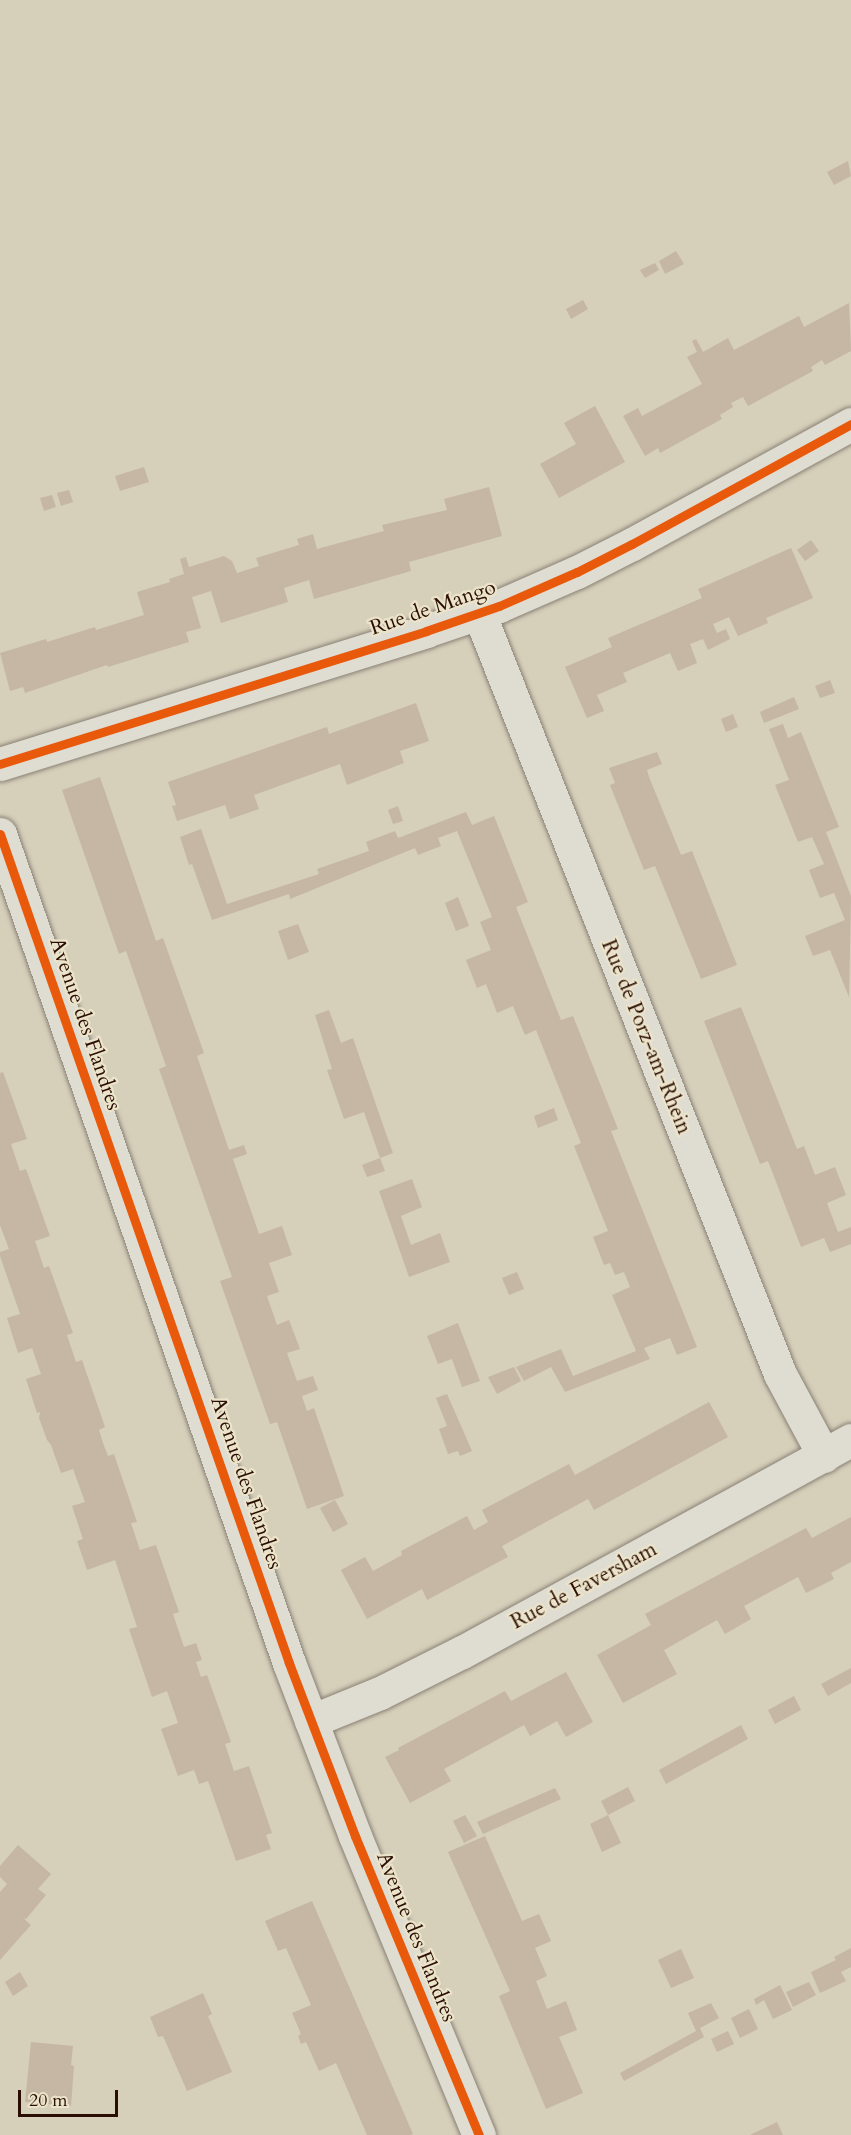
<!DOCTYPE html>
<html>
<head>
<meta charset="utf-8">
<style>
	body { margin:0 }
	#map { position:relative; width:851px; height:2135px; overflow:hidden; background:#d6cfba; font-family:Cardo,serif }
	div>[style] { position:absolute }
	.building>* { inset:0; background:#c6b7a5 }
	.roads { filter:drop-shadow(0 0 2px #898175) drop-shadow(0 0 2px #898175) }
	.minor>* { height:33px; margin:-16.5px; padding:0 16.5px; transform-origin:16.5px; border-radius:16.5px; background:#dfdcd1 }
	.cycleway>* { height:9px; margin:-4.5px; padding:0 4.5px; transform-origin:4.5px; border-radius:4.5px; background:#e8590c }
	span { translate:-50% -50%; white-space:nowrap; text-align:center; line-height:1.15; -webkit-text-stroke:4.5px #ece4ca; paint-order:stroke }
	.street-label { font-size:21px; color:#2a0e04 }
	.scale { position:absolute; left:18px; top:2090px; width:100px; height:27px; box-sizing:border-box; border:3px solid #2a0e04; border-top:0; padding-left:8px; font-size:18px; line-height:21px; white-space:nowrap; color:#2a0e04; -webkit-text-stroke:4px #ece4ca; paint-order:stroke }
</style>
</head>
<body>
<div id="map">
	<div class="building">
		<div style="clip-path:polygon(848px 161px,851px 176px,834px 185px,827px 172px)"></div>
		<div style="clip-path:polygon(676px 251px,684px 264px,665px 274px,659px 261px)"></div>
		<div style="clip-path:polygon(655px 263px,659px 270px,645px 278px,640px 270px)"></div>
		<div style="clip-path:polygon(583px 300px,588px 309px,571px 319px,566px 309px)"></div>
		<div style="clip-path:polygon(849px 303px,851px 351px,825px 365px,822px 360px,811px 367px,813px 371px,748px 406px,743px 397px,731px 403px,733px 407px,720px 415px,722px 419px,660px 453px,658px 448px,645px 456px,623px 416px,638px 408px,642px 416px,702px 384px,687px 357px,697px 352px,692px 341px,696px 339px,703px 352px,728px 338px,734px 350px,799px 316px,804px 327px)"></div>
		<div style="clip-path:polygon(595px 406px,625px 462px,559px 498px,540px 464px,576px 444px,564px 423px)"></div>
		<div style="clip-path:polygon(144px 467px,149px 482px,120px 491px,115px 476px)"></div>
		<div style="clip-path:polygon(489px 487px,502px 536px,409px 562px,411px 571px,314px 599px,309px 580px,284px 588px,288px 602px,221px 623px,211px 591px,192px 597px,201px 628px,186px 632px,189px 642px,108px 667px,107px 665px,25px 693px,23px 687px,10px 691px,0 653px,46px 639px,47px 642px,95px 627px,96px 630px,144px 615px,137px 592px,170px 582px,169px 579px,184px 574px,180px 559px,186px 557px,189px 567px,224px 556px,232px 561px,237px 573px,259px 566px,256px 558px,299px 545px,297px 539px,313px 534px,317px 549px,350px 540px,384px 531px,382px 525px,447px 510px,444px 499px)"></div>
		<div style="clip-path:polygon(69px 490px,73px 502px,61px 506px,57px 493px)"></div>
		<div style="clip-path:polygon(52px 495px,56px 507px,44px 511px,40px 498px)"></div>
		<div style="clip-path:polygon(811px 540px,819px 551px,805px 561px,797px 550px)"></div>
		<div style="clip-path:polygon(791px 548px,813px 598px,766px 618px,768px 623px,738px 636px,729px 617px,713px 624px,717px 633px,726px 629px,730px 639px,708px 650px,703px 639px,690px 644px,697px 663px,678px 671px,670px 653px,623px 673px,627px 682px,597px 695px,604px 711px,587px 718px,565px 667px,612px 647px,608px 638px,702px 598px,698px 589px)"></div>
		<div style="clip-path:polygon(830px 680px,835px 693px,820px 698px,815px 686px)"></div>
		<div style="clip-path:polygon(794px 697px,799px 709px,764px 723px,760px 712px)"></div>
		<div style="clip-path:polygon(416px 703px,429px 741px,400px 751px,404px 763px,347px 785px,340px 764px,254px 795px,259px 809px,230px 819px,225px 805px,177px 821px,172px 806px,176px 805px,168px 782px,327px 727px,329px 734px)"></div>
		<div style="clip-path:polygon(733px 714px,738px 727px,726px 732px,721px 719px)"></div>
		<div style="clip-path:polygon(783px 724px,788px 738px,801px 732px,839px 827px,826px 832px,851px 896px,849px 997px,830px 950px,813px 956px,805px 936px,845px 920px,834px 893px,820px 898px,809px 870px,824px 864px,812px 837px,798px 842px,775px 785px,789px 780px,769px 729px)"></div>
		<div style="clip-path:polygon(657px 752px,662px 764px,647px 770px,649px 777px,681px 855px,692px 851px,737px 965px,701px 979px,655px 866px,644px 870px,610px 785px,615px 783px,609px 768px)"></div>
		<div style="clip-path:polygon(100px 777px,156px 941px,163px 938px,204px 1053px,197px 1056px,229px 1150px,244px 1145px,247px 1154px,233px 1159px,259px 1234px,282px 1226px,292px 1255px,269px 1263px,279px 1292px,267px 1296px,277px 1325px,289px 1320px,300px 1349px,287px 1353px,297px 1381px,313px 1376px,318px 1390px,302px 1396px,307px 1411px,314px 1408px,344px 1496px,307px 1509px,277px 1422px,270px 1424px,220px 1281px,232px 1277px,159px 1069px,166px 1066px,126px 951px,119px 954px,62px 790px)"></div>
		<div style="clip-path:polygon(398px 806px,403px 821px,393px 824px,388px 810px)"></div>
		<div style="clip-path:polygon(466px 812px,472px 825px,494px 816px,528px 902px,516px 907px,561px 1020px,573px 1016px,618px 1129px,611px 1131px,697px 1347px,677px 1355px,670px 1338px,644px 1348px,650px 1359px,565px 1392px,551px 1367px,524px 1381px,516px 1367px,561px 1349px,573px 1376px,636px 1351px,612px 1295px,630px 1287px,624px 1272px,615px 1275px,610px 1263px,604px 1265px,593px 1237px,608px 1231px,574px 1146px,581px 1143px,536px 1030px,525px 1035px,513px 1006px,497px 1013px,486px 984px,477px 988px,466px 960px,491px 950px,480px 922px,492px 917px,457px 831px,438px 838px,441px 846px,418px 855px,415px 848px,290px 899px,289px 894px,212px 920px,192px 864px,189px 865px,180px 837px,201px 829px,227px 904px,319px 874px,317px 869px,369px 851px,366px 842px,395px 831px,398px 838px)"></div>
		<div style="clip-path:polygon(458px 897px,469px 926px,456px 931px,445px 903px)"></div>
		<div style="clip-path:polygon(298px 924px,309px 952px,288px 960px,278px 931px)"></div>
		<div style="clip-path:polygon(741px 1007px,797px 1149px,804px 1146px,815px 1175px,835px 1167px,846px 1195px,827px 1203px,838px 1232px,851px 1227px,851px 1244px,830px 1252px,824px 1238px,801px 1247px,768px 1161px,760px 1164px,704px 1021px)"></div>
		<div style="clip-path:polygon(329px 1010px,341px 1043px,353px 1038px,383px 1125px,393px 1153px,380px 1158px,364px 1112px,344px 1119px,327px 1070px,332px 1069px,315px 1015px)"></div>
		<div style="clip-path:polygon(3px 1072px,27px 1139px,11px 1144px,20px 1171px,26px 1169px,50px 1236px,35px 1241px,44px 1268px,49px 1266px,73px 1333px,67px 1335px,76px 1362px,82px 1360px,105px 1427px,99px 1430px,103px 1443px,108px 1456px,114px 1454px,137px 1522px,131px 1523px,140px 1550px,156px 1545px,179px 1612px,173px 1614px,184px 1647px,196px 1643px,202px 1660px,196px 1662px,201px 1677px,207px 1675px,231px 1742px,225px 1744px,234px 1771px,249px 1766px,272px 1833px,266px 1835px,271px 1849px,236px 1861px,208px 1781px,199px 1784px,194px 1770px,178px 1776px,161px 1729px,178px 1723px,167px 1691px,152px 1697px,129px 1629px,137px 1627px,115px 1560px,87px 1570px,77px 1541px,83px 1539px,72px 1506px,85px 1502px,73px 1469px,61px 1473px,51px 1445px,47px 1440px,39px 1418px,40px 1412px,37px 1413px,26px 1379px,41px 1374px,32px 1348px,18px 1353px,7px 1318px,20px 1314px,0 1256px,0 1252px,9px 1249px,0 1225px,0 1073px)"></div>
		<div style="clip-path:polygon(554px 1108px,558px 1120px,538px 1128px,534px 1116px)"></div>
		<div style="clip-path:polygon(380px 1158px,385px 1171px,367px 1177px,362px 1165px)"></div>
		<div style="clip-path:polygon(412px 1179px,422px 1207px,401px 1216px,411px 1245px,440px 1233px,450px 1262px,409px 1277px,379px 1191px)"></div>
		<div style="clip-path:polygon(517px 1272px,524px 1289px,509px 1295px,502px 1278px)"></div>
		<div style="clip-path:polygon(458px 1323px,480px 1381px,462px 1387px,452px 1359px,438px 1364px,427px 1336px)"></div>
		<div style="clip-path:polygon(514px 1367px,521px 1381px,497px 1394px,488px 1377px)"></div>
		<div style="clip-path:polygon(447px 1394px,472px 1451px,460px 1456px,458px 1451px,448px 1454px,439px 1429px,447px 1426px,436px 1398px)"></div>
		<div style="clip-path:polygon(709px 1402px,728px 1437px,594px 1510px,588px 1499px,502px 1546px,508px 1557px,427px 1600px,422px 1589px,367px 1619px,341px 1570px,365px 1557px,373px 1571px,402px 1555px,401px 1551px,467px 1516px,474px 1530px,488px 1522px,482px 1510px,569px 1464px,575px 1475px)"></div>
		<div style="clip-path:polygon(335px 1500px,348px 1524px,333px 1532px,320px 1508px)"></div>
		<div style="clip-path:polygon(851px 1517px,851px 1562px,831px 1573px,834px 1579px,806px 1593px,798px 1577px,744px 1606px,751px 1619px,725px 1634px,717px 1620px,664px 1650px,677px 1674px,623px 1703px,597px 1655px,651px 1625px,645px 1614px,806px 1528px,812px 1538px)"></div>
		<div style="clip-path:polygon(851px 1668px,851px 1683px,828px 1696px,821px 1684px)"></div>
		<div style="clip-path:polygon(566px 1672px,593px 1722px,566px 1737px,557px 1721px,530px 1736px,524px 1725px,444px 1769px,451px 1781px,410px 1803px,385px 1757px,399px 1750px,398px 1748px,505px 1691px,511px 1701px)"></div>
		<div style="clip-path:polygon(794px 1696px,801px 1710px,775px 1724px,768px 1710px)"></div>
		<div style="clip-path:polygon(741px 1725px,748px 1739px,666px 1784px,659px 1770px)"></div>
		<div style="clip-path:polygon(628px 1787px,635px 1801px,608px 1815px,601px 1801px)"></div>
		<div style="clip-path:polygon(555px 1788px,561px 1799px,483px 1834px,477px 1822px)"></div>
		<div style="clip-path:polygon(465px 1815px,477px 1836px,464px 1843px,453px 1821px)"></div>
		<div style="clip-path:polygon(608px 1815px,621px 1843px,602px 1852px,590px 1824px)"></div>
		<div style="clip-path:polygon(485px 1836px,522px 1921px,539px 1914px,551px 1941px,535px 1948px,547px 1976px,536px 1981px,547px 2009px,566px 2001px,577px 2030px,559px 2037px,583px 2093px,546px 2109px,499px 1996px,510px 1991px,448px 1852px)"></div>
		<div style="clip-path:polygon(18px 1845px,51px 1874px,38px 1889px,46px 1895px,26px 1919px,23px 1918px,31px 1925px,0 1960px,0 1892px,7px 1884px,0 1877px,0 1866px)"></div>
		<div style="clip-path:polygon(312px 1901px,413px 2134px,410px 2135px,367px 2135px,336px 2063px,319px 2071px,306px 2042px,301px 2044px,298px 2036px,301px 2034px,292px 2013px,311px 2005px,286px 1948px,278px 1951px,265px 1921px)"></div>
		<div style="clip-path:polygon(851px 1948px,851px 1967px,841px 1972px,846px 1981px,820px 1993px,811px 1972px,836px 1960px,834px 1957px)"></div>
		<div style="clip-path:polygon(681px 1949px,694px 1978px,671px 1988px,658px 1960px)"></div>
		<div style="clip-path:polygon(20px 1972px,28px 1986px,13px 1996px,5px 1982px)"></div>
		<div style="clip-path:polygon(809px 1982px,816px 1995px,793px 2007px,786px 1992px)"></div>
		<div style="clip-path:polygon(780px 1985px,792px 2010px,773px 2019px,764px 2000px,756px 2005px,754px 1999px)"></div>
		<div style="clip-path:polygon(203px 1993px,212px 2014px,208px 2016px,232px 2072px,187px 2091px,163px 2036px,158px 2037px,150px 2017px)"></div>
		<div style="clip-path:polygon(711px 2003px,719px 2018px,700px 2028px,704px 2037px,624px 2081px,620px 2073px,696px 2031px,688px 2013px)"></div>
		<div style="clip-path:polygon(749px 2009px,758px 2029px,740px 2038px,731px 2018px)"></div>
		<div style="clip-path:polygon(728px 2031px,734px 2044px,717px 2052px,711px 2039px)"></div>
		<div style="clip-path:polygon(31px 2042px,73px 2046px,71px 2065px,74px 2066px,71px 2106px,25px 2102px)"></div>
		<div style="clip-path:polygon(777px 2122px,783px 2135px,750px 2135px)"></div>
	</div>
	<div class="roads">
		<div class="minor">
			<div style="left:479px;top:613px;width:818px;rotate:68.42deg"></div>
			<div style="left:780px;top:1374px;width:93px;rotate:61.8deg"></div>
			<div style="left:0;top:764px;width:446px;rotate:-17.3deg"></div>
			<div style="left:426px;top:631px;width:77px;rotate:-18.9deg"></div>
			<div style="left:499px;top:606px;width:85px;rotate:-23.6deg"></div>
			<div style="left:577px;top:572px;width:62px;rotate:-27deg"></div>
			<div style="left:632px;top:544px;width:250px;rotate:-28.7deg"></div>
			<div style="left:0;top:834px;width:878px;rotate:70.78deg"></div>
			<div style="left:289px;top:1663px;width:185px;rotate:69.1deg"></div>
			<div style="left:355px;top:1836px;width:324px;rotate:67.5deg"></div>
			<div style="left:311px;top:1721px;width:74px;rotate:-22.1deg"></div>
			<div style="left:380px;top:1693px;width:92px;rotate:-26.6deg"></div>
			<div style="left:462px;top:1652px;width:443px;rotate:-28.6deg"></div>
		</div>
	</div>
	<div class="cycleway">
		<div style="left:0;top:764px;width:446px;rotate:-17.3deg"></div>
		<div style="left:426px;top:631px;width:77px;rotate:-18.9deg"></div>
		<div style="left:499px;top:606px;width:85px;rotate:-23.6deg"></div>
		<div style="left:577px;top:572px;width:62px;rotate:-27deg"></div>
		<div style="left:632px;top:544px;width:250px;rotate:-28.7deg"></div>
		<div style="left:0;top:834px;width:878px;rotate:70.78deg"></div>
		<div style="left:289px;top:1663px;width:185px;rotate:69.1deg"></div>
		<div style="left:355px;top:1836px;width:324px;rotate:67.5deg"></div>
	</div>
	<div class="street-label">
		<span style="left:433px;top:608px;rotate:-19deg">Rue de Mango</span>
		<span style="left:85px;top:1024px;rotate:71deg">Avenue des Flandres</span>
		<span style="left:646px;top:1037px;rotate:68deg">Rue de Porz-am-Rhein</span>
		<span style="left:246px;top:1483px;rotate:71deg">Avenue des Flandres</span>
		<span style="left:584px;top:1586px;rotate:-28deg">Rue de Faversham</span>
		<span style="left:416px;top:1937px;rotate:68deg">Avenue des Flandres</span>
	</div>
	<div class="scale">20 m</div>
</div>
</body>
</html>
